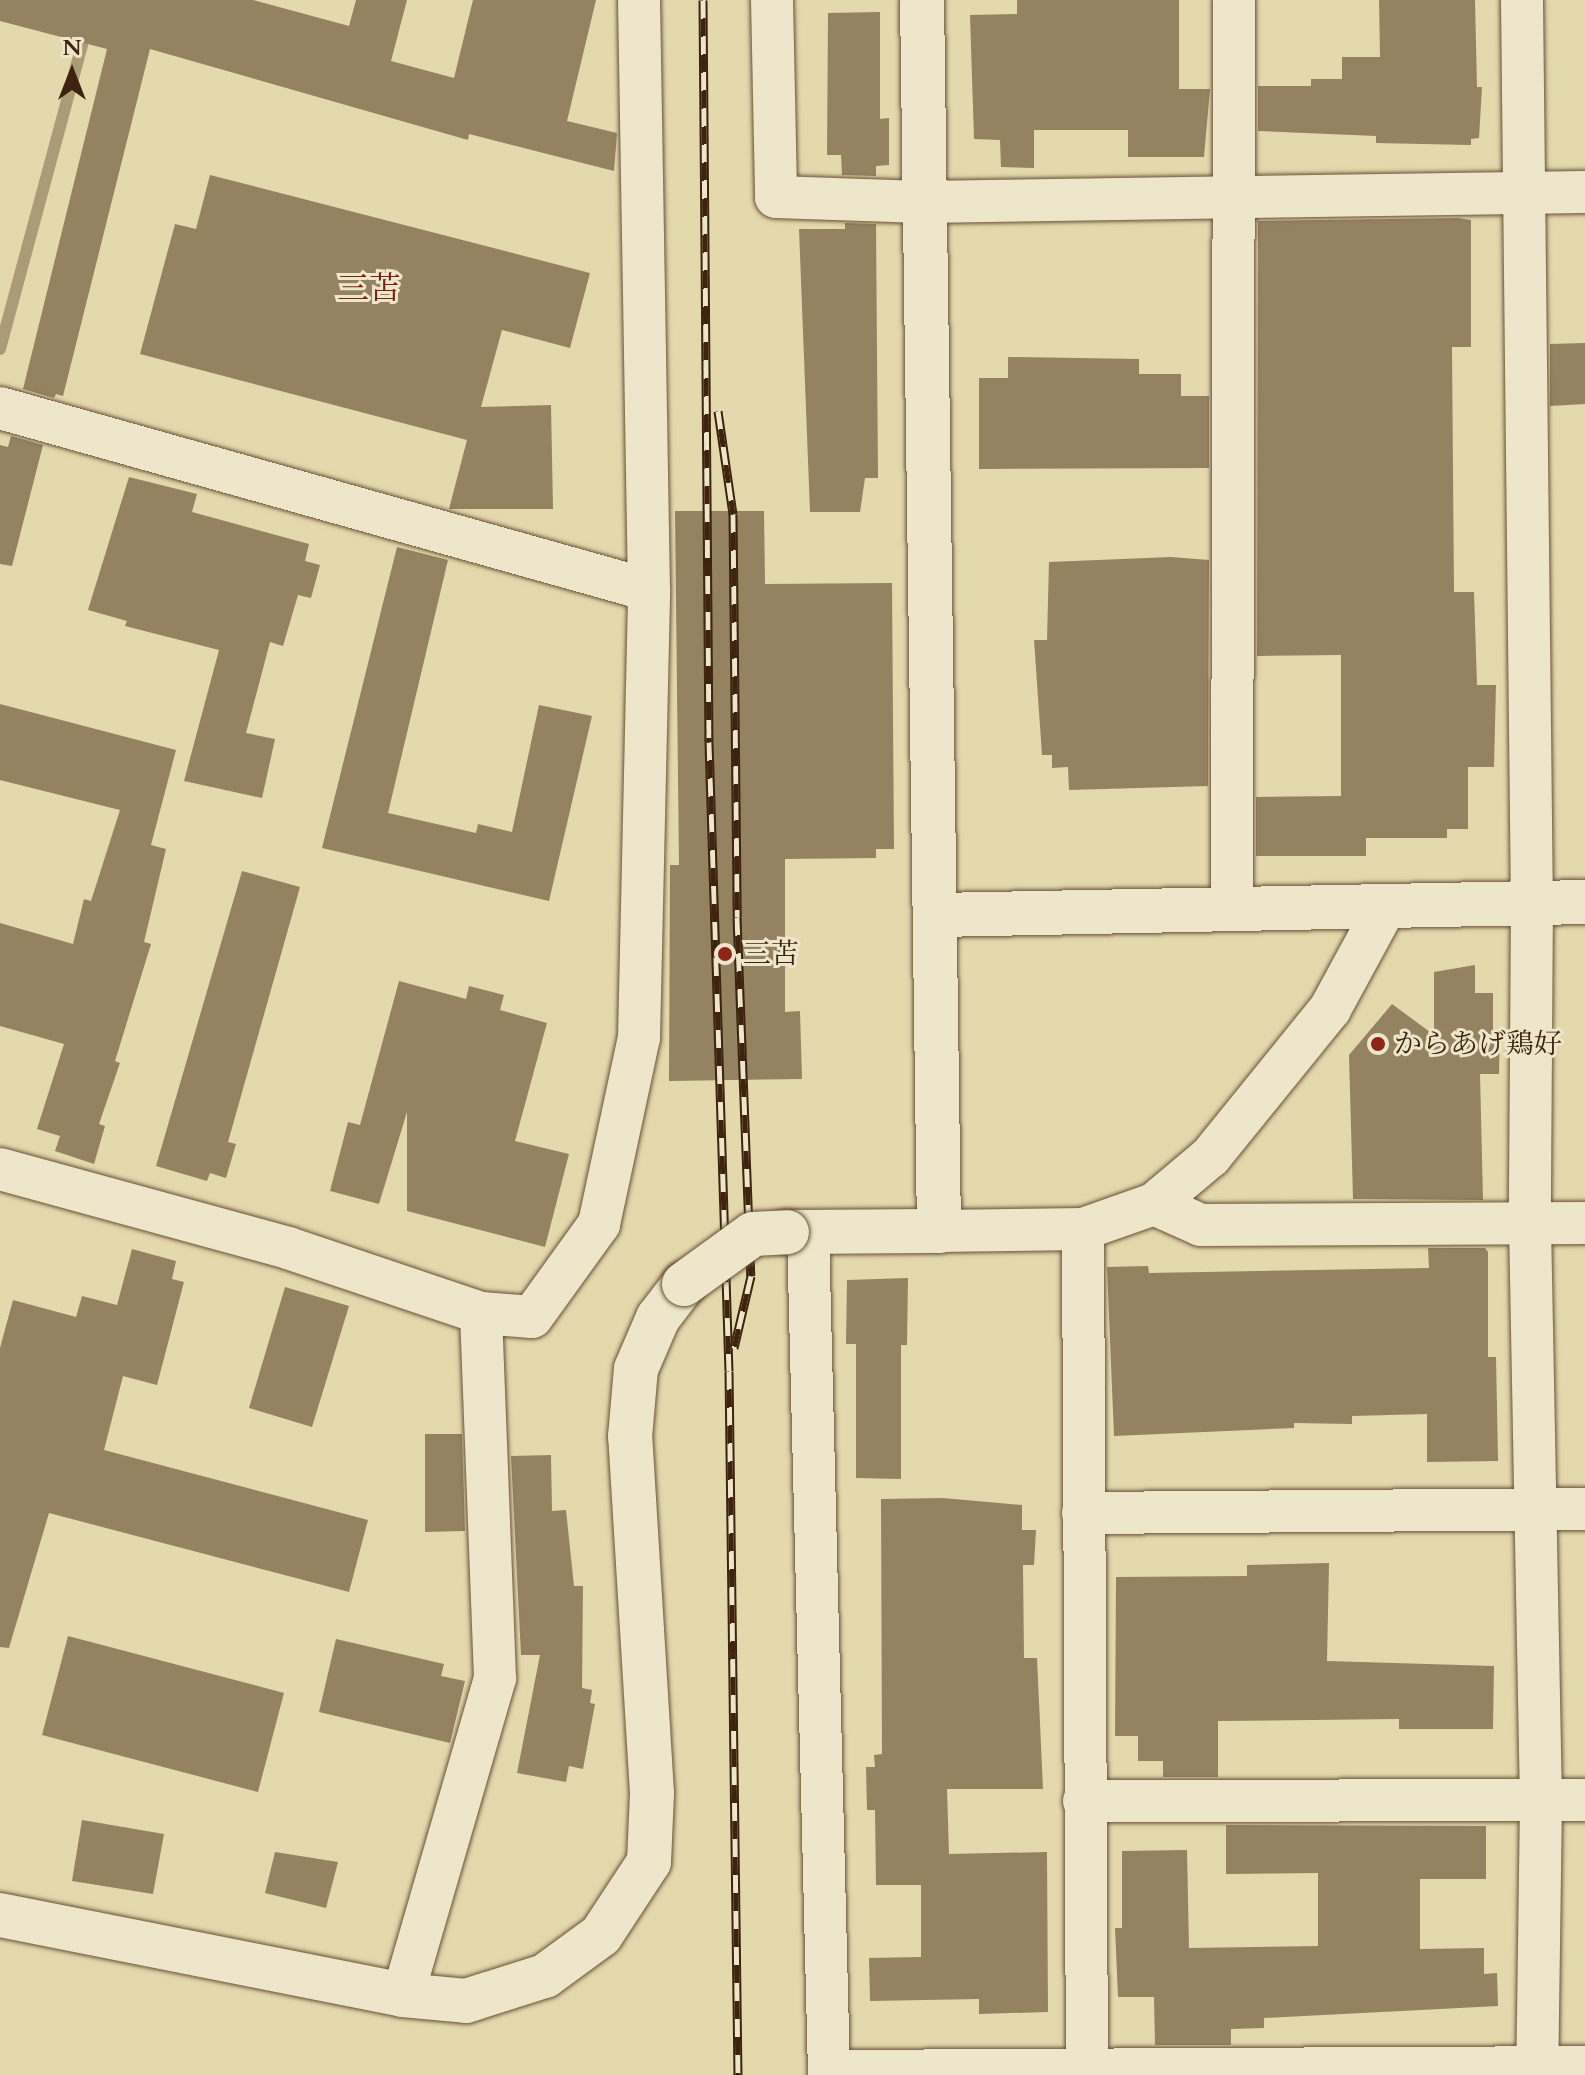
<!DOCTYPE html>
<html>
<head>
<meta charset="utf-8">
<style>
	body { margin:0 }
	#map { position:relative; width:1585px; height:2075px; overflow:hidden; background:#e4d8ad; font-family:Cardo,"Noto Serif JP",serif }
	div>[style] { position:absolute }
	.stream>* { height:12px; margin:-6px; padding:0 6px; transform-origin:6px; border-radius:6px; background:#ac9b77 }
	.building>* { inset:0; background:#948261 }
	.roads { filter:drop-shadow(0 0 2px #685136) drop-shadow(0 0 2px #685136) }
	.minor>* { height:42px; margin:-21px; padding:0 21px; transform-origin:21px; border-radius:21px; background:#ede6ca }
	.tertiary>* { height:44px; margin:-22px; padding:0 22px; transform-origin:22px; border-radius:22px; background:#ede6ca }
	.rail>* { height:9px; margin-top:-4.5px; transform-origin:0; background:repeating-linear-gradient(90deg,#ede6ca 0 18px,#3e240e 0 36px); box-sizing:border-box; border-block:2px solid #3e240e }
	.bridges { filter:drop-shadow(0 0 2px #685136) drop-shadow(0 0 2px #685136) }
	.tertiary-bridge>* { height:44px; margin:-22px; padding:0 22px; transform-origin:22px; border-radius:22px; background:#ede6ca }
	.dots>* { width:22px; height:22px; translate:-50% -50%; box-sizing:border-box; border:4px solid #ede6ca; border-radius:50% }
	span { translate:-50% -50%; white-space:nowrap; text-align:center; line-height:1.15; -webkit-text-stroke:6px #ede6ca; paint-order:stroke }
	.poi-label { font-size:28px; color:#3e240e }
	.left { translate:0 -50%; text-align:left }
	.quarter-label { font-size:32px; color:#7a1f14 }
	.north { position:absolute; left:32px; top:32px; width:80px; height:80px; -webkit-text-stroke:6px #ede6ca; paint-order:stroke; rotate:0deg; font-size:22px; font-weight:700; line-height:32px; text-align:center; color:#3e240e }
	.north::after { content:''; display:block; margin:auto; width:28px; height:36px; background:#3e240e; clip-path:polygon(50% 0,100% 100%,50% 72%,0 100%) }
</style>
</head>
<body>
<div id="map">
	<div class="stream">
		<div style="left:0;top:349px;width:361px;rotate:-74.9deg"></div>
	</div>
	<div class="building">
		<div style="clip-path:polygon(0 0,253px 0,349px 26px,356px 0,407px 0,391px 61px,454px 78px,473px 0,596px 0,567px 121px,617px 133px,614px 171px,469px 134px,468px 140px,150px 49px,63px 396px,56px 394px,54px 398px,23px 389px,107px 49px,0 21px)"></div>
		<div style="clip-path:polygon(1017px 0,1179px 0,1179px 89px,1210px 89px,1204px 157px,1128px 157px,1128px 130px,1034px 130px,1034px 168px,1001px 167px,1000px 140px,974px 139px,970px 15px,1017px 14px)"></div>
		<div style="clip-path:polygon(1379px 0,1475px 0,1477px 87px,1482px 87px,1479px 138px,1471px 139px,1471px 145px,1376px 143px,1376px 136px,1258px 131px,1258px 86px,1311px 86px,1311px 79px,1342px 79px,1342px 57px,1380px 57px)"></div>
		<div style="clip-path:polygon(880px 12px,880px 119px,889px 118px,889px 165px,876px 166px,876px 176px,842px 175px,841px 155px,827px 155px,828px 13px)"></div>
		<div style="clip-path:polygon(210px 175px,590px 273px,570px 348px,502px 330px,481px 407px,551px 405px,553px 509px,449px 509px,467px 440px,140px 354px,175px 224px,196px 229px)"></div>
		<div style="clip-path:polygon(1458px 218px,1471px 220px,1471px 347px,1452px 347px,1454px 592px,1474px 592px,1477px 685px,1496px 685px,1494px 767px,1468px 767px,1468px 829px,1447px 829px,1447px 838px,1366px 838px,1366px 856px,1256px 856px,1256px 797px,1341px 796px,1341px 655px,1257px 656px,1258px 221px)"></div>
		<div style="clip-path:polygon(845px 223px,876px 224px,878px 478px,865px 478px,860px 512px,810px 512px,799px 229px,845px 229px)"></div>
		<div style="clip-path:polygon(1585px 343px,1585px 404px,1550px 406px,1550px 344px)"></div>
		<div style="clip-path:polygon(1008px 357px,1139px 359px,1139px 374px,1181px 374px,1181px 396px,1209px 396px,1209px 468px,979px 469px,979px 378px,1008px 378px)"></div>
		<div style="clip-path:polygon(11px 436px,43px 445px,12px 566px,0 564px,0 445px,8px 447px)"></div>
		<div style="clip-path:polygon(129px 477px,197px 494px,192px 512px,309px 544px,305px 561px,320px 565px,311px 598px,298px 595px,283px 646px,270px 642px,246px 733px,275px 739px,262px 798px,184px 781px,219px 650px,125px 626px,127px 621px,88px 610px)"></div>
		<div style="clip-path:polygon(675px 511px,764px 511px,765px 584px,892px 583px,894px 849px,876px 849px,876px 858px,785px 859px,785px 1012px,800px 1011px,802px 1079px,669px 1081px,670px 865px,679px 865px)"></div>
		<div style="clip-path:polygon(397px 547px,448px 560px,388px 813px,476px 833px,478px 824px,512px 832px,539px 705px,592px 716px,549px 901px,322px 848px)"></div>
		<div style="clip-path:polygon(1171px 557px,1209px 560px,1208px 786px,1069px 790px,1068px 767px,1052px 768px,1052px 755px,1042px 755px,1034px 640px,1047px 640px,1049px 562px)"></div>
		<div style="clip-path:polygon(0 704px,176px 750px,151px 845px,166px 849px,144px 942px,151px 944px,115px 1061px,120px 1063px,99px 1124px,105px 1126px,94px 1164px,55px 1151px,60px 1136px,37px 1129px,64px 1044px,0 1026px,0 923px,73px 944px,84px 899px,91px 901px,120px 810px,0 780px)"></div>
		<div style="clip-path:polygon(242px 871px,300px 887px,228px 1142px,236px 1144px,226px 1178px,210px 1173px,207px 1181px,156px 1166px)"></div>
		<div style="clip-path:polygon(1475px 965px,1475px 993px,1493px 993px,1493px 1030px,1500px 1030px,1499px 1074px,1480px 1074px,1483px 1200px,1353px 1199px,1349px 1055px,1392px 1004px,1434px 1035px,1434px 972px)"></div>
		<div style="clip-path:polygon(399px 981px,466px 999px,469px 986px,504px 995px,500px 1010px,547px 1023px,515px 1141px,569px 1154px,545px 1247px,407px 1211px,407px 1112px,379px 1204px,330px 1191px,348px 1122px,360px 1125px)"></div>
		<div style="clip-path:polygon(1428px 1248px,1485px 1248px,1488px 1252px,1488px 1357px,1496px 1357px,1498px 1461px,1427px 1462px,1427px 1414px,1352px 1416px,1352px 1424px,1294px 1423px,1294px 1428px,1114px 1436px,1107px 1267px,1148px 1266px,1149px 1273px,1429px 1268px)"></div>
		<div style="clip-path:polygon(132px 1249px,176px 1261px,172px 1279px,184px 1282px,157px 1385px,123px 1376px,104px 1450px,368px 1520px,349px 1592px,49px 1513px,9px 1648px,0 1647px,0 1348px,13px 1300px,76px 1317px,82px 1296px,117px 1305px)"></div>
		<div style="clip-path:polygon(908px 1278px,907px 1345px,901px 1345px,901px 1479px,856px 1478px,856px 1344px,846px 1344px,847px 1280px)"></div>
		<div style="clip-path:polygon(285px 1287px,349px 1306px,312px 1427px,249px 1408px)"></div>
		<div style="clip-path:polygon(425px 1434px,462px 1434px,465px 1531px,425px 1532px)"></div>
		<div style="clip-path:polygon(551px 1455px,552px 1511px,566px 1510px,574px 1586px,583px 1586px,582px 1688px,592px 1690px,590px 1703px,595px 1704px,583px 1769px,569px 1766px,566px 1782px,517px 1773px,540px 1655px,521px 1655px,511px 1456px)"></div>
		<div style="clip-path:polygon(943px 1498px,1022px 1505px,1022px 1530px,1036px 1530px,1034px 1565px,1023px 1565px,1024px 1658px,1037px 1658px,1043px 1789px,947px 1789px,949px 1854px,1047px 1852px,1048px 2012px,979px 2014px,979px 1999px,870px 2001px,869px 1958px,921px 1957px,921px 1885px,876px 1885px,875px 1810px,867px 1810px,866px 1767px,875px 1767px,874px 1755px,882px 1754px,881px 1499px)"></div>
		<div style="clip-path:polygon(1329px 1563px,1327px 1661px,1494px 1666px,1493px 1729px,1399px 1729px,1399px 1719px,1218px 1721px,1218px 1777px,1163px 1777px,1163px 1761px,1138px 1761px,1138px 1736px,1115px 1736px,1116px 1577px,1247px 1576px,1247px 1565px)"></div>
		<div style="clip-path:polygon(68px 1636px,284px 1693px,258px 1792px,42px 1735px)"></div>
		<div style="clip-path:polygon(336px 1639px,444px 1664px,441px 1676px,465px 1681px,450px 1743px,319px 1712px)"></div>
		<div style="clip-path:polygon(82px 1820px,164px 1834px,153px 1894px,72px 1881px)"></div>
		<div style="clip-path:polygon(1226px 1825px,1486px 1826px,1486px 1879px,1420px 1879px,1420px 1949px,1484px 1948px,1484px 1974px,1497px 1973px,1498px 2006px,1264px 2018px,1264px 2028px,1231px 2029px,1231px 2045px,1155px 2045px,1154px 1997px,1118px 1997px,1115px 1928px,1122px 1928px,1122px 1851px,1187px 1850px,1189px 1948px,1318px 1946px,1318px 1873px,1226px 1874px)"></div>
		<div style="clip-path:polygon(275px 1852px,338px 1862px,326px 1908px,265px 1893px)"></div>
	</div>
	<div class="roads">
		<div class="minor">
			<div style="left:772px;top:0;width:197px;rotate:88.8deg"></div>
			<div style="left:776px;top:197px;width:146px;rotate:2deg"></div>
			<div style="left:922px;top:202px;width:663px;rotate:-0.86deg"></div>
			<div style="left:1522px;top:0;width:903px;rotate:89.37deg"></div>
			<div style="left:1532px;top:903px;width:321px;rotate:90.4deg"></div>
			<div style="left:1530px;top:1224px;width:577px;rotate:88.91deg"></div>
			<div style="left:1541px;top:1801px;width:274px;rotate:90.8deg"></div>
			<div style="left:0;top:408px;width:674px;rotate:15.67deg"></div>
			<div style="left:1232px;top:909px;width:909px;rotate:-89.87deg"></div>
			<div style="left:0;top:1169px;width:299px;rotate:15.3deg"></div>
			<div style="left:288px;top:1248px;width:204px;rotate:18.6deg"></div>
			<div style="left:481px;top:1313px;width:51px;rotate:4.5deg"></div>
			<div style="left:532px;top:1317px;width:115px;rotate:-54.2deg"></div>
			<div style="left:599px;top:1224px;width:190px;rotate:-77.9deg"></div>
			<div style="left:639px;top:1038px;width:448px;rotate:-88.7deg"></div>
			<div style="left:649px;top:590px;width:590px;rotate:-90.97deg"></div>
			<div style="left:1154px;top:1204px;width:51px;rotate:24.1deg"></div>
			<div style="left:1201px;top:1225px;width:384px;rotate:-0.3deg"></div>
			<div style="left:1083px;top:1229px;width:846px;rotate:89.73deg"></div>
			<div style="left:939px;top:1231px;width:144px;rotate:-0.8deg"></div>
			<div style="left:1083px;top:1229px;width:75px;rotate:-19.4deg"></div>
			<div style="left:1154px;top:1204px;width:75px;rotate:-40.1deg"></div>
			<div style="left:1211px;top:1156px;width:189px;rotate:-51deg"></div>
			<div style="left:1330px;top:1009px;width:117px;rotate:-61.5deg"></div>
			<div style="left:808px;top:1232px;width:843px;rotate:88.57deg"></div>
			<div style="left:1083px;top:1513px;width:502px;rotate:-0.46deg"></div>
			<div style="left:1084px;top:1801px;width:501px;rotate:-0.11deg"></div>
			<div style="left:403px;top:1995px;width:330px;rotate:-73.8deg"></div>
			<div style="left:495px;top:1678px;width:365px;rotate:-92.2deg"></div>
			<div style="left:829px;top:2071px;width:756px;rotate:-0.3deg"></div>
		</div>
		<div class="tertiary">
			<div style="left:938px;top:915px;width:647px;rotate:-1.15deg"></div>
			<div style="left:787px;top:1232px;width:152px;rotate:-0.4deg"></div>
			<div style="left:939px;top:1231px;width:1231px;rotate:-90.79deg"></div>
			<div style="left:0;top:1915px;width:411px;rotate:11.2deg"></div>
			<div style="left:403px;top:1995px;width:63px;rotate:5.4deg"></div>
			<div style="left:466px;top:2001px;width:83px;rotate:-17.6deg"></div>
			<div style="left:545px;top:1976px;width:69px;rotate:-36.2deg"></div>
			<div style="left:601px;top:1935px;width:87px;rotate:-56.7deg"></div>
			<div style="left:649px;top:1862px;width:69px;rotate:-87.5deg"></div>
			<div style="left:652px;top:1793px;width:357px;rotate:-93.5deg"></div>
			<div style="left:630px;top:1437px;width:68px;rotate:-85deg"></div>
			<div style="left:636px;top:1369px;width:56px;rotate:-66.7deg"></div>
			<div style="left:658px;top:1318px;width:43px;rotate:-52.6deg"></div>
		</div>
	</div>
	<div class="rail">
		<div style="left:703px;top:0;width:742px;rotate:89.54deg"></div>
		<div style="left:709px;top:742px;width:629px;rotate:88.18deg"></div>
		<div style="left:729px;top:1371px;width:704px;rotate:89.27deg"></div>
		<div style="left:718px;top:411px;width:104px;rotate:81.7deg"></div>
		<div style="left:733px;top:514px;width:403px;rotate:89.4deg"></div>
		<div style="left:737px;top:917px;width:359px;rotate:87.8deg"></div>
		<div style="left:751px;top:1276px;width:74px;rotate:103.3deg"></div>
	</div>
	<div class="bridges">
		<div class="tertiary-bridge">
			<div style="left:684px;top:1284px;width:85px;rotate:-35.9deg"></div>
			<div style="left:753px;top:1234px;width:34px;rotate:-3deg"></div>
		</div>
	</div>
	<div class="dots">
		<div style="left:725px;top:954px;background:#8f2418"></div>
		<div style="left:1378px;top:1044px;background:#8f2418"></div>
	</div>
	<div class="poi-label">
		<span class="left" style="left:743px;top:954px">三苫</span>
		<span class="left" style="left:1394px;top:1044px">からあげ鶏好</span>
	</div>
	<div class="quarter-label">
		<span style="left:369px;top:289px">三苫</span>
	</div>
	<div class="north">N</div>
</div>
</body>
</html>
